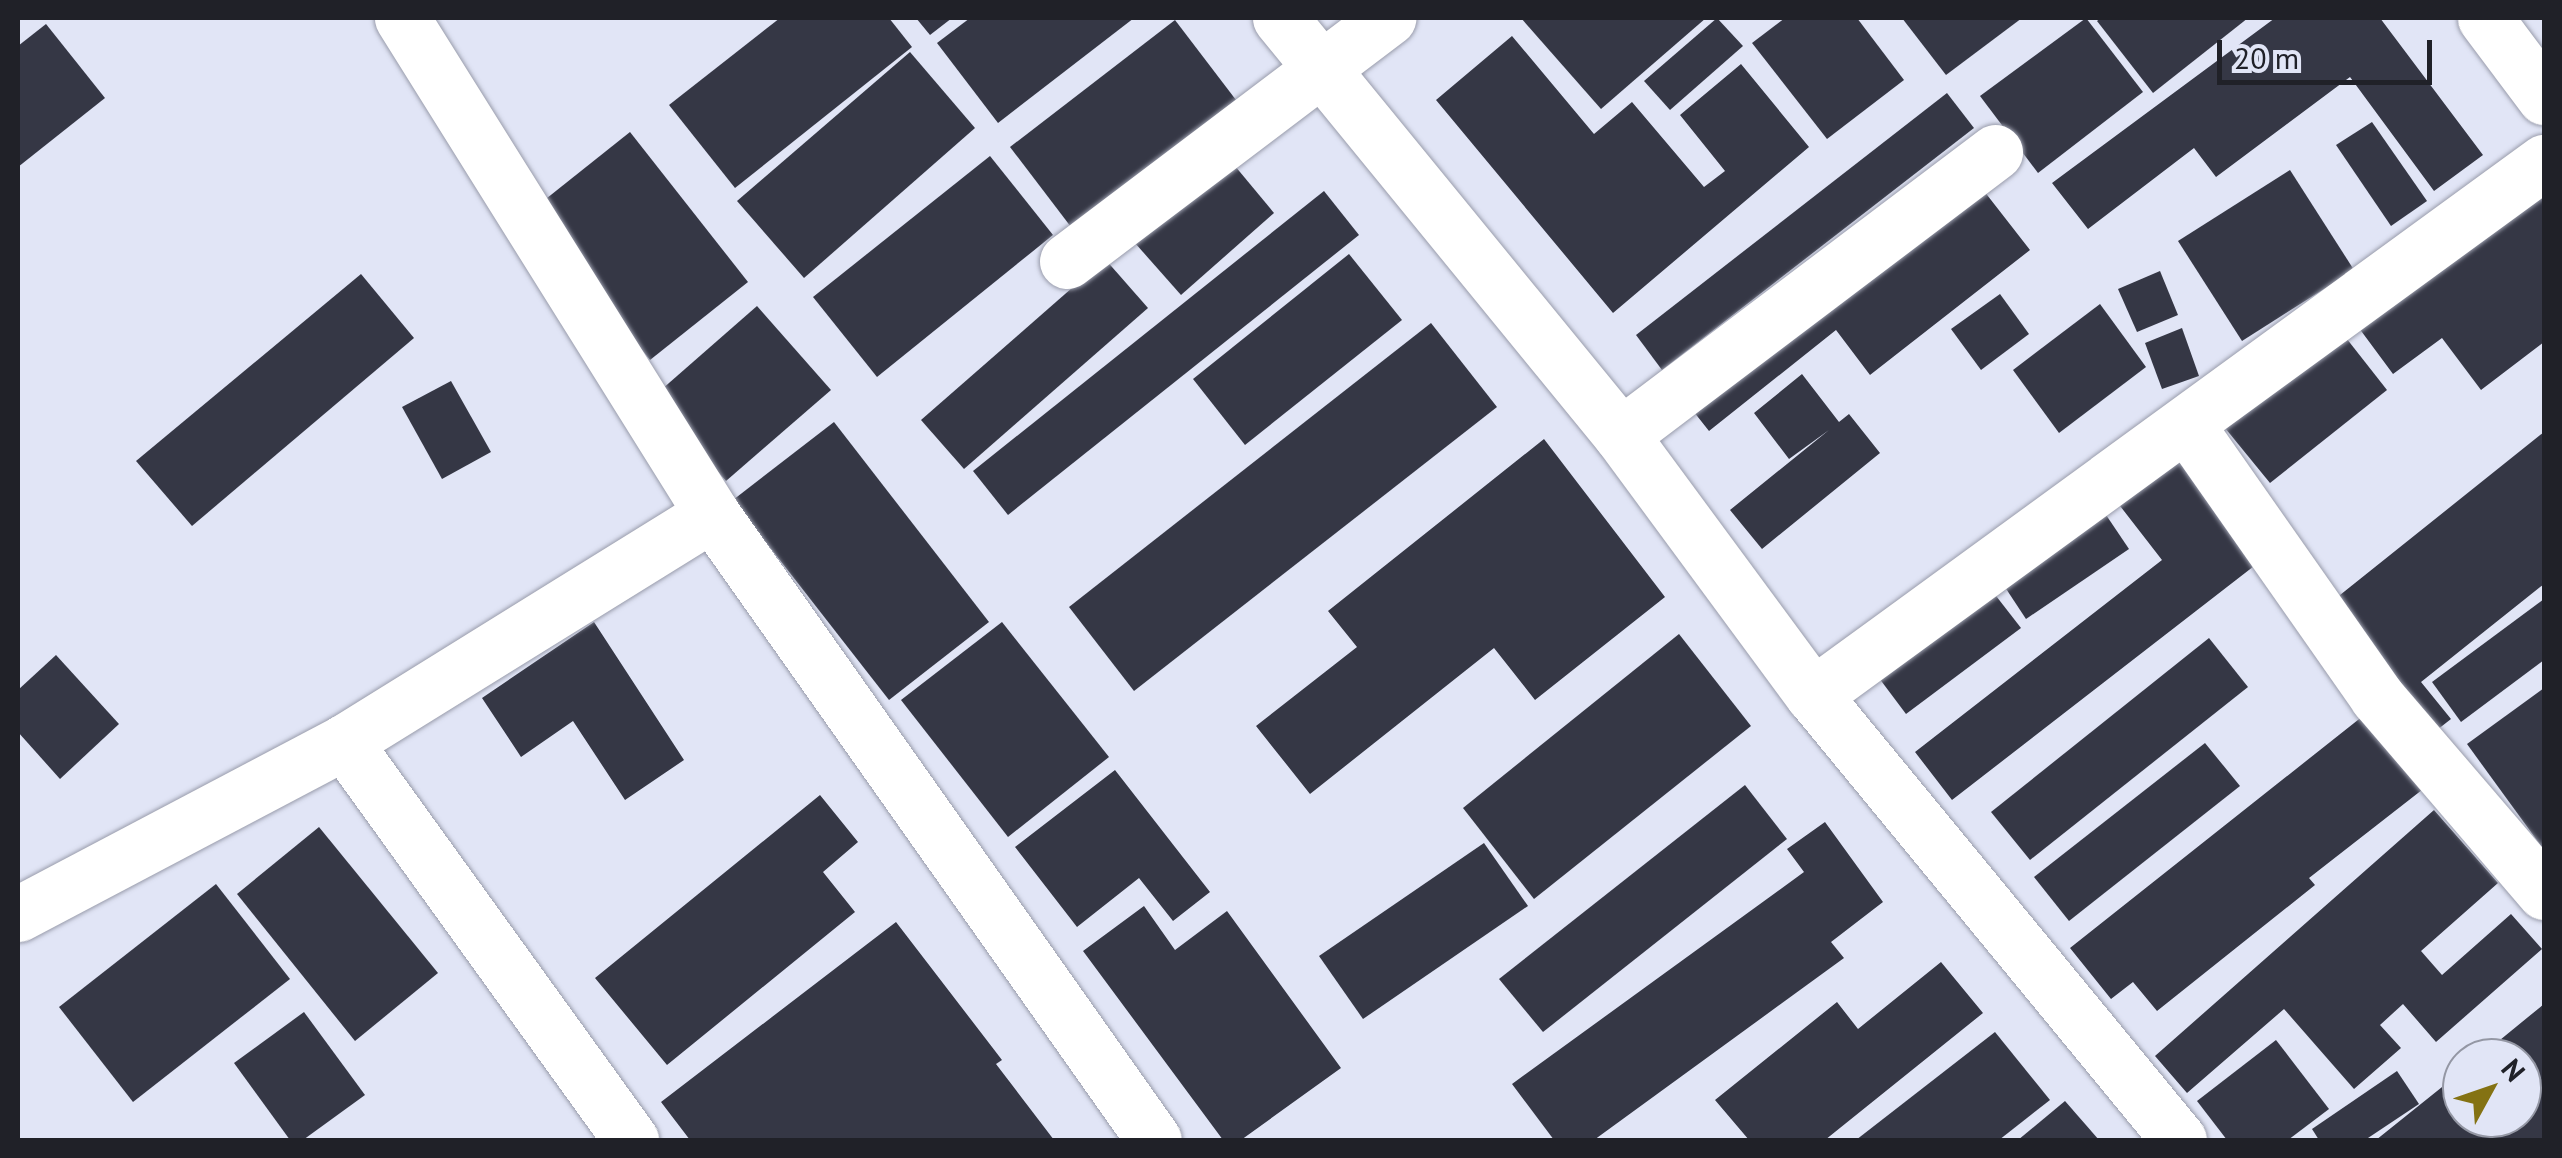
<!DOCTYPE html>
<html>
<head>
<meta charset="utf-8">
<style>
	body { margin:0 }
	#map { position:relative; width:2562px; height:1158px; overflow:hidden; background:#e1e5f6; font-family:"PT Sans",sans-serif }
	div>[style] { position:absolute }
	.building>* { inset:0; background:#353745 }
	.roads { filter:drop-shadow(0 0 2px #999cab) drop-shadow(0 0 2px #999cab) }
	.street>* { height:55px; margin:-27.5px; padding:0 27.5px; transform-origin:27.5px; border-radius:27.5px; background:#fff }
	.secondary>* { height:55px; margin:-27.5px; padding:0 27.5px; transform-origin:27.5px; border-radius:27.5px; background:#fff }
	span { translate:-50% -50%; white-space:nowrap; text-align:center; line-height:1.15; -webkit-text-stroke:10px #e1e5f6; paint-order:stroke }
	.frame { position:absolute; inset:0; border:20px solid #202128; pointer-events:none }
	.north { position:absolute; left:2442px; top:1038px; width:100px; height:100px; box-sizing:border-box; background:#e1e5f6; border:2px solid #9497a4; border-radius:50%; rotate:50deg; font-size:28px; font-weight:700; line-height:40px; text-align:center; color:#202128 }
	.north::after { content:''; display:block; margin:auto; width:35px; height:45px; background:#847213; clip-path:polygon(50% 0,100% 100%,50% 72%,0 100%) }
	.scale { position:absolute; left:2217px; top:40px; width:215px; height:45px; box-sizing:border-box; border:5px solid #202128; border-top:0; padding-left:12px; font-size:30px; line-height:35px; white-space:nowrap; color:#202128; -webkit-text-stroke:8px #e1e5f6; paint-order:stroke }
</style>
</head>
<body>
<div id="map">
	<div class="building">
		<div style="clip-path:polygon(780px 18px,889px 18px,912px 47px,735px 188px,669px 105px)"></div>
		<div style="clip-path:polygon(916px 18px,952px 18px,930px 35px)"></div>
		<div style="clip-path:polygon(970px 18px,1134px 18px,998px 123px,937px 43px)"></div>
		<div style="clip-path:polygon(1521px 18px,1706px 18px,1601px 109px)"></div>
		<div style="clip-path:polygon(1717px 18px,1743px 46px,1670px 110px,1644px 81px)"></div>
		<div style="clip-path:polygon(1785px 18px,1857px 18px,1904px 80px,1827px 139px,1752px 43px)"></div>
		<div style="clip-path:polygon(1902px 18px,2022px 18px,1946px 75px)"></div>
		<div style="clip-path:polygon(2086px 18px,2143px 92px,2038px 173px,1980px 96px)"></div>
		<div style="clip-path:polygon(2101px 18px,2248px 18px,2153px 93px,2097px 21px)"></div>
		<div style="clip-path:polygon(2275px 18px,2380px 18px,2483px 155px,2434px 191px,2350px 77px,2216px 177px,2194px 148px,2088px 229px,2052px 183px)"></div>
		<div style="clip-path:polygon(1175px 20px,1236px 100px,1071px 227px,1010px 147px)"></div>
		<div style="clip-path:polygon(46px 24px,105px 98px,18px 167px,18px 46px)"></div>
		<div style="clip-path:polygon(1512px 36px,1594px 134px,1632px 102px,1704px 187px,1725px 171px,1680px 115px,1741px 64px,1809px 147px,1613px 313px,1436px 100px)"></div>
		<div style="clip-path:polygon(910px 52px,975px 128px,804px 278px,737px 201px)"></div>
		<div style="clip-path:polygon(1947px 93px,1974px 128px,1662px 370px,1636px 335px)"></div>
		<div style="clip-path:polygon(2372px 122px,2427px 201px,2391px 226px,2336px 145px)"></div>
		<div style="clip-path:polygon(630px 132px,748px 282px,650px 360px,532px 210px)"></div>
		<div style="clip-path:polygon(990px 156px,1053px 235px,877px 377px,813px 297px)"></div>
		<div style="clip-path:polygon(1230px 160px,1274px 213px,1181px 295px,1135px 243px)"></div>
		<div style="clip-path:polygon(2290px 170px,2354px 270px,2242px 341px,2178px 241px)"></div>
		<div style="clip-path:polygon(1977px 182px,2030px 250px,1870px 375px,1836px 330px,1709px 431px,1690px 407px)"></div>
		<div style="clip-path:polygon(2544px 183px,2544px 342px,2481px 390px,2442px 338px,2393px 374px,2356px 324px)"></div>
		<div style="clip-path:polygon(1324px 191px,1359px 235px,1008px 515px,973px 471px)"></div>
		<div style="clip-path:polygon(1349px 254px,1402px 320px,1245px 445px,1193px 379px)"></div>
		<div style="clip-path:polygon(1105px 259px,1148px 308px,964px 469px,921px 420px)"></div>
		<div style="clip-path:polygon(2160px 271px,2178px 315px,2137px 332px,2118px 289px)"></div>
		<div style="clip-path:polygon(361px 274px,414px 338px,192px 526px,136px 461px)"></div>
		<div style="clip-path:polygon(2000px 294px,2029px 334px,1981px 370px,1951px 329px)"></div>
		<div style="clip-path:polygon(2100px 304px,2146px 367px,2059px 433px,2013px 370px)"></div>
		<div style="clip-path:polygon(757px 306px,831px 390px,726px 481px,653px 397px)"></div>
		<div style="clip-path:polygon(1431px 323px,1497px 407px,1134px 691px,1069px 607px)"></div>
		<div style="clip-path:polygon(2182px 328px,2199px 376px,2162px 389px,2145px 343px)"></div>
		<div style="clip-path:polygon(2343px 334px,2387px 390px,2270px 483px,2225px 428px)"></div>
		<div style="clip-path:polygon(1802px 374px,1839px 422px,1849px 414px,1880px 453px,1762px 549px,1730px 510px,1829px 430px,1789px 459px,1754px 413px)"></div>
		<div style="clip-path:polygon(451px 381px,491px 452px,442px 479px,402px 407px)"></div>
		<div style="clip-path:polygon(834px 422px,989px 622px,889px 700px,733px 500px)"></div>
		<div style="clip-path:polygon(2544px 432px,2544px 584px,2421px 682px,2451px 719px,2428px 737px,2325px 607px)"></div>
		<div style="clip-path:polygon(1544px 439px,1665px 597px,1535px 700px,1494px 648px,1310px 794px,1256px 726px,1357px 647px,1328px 611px)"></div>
		<div style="clip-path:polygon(2184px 450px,2267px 556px,1952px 800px,1915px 752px,2162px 560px,2117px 502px)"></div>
		<div style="clip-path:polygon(2098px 503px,2129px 549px,2026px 619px,1995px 572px)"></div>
		<div style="clip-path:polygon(1993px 592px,2021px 628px,1906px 714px,1879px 678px)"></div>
		<div style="clip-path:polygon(2544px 599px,2544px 660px,2461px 722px,2432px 682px)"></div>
		<div style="clip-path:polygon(594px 622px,684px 760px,625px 800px,573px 721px,521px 757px,482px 698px)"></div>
		<div style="clip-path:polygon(1002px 622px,1109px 757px,1008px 837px,901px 700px)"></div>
		<div style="clip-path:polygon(1679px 634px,1751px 726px,1534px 899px,1463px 808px)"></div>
		<div style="clip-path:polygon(2209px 638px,2248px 687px,2030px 860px,1991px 812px)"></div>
		<div style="clip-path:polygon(56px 655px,119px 724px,60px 779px,18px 732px,18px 690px)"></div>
		<div style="clip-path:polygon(2544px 688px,2544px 850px,2467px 744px)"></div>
		<div style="clip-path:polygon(2368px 712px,2427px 786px,2309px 878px,2315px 885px,2157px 1011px,2133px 982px,2111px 999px,2070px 948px)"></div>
		<div style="clip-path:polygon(2205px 743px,2240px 786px,2069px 921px,2034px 877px)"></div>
		<div style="clip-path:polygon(1115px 770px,1210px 892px,1173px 921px,1139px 878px,1077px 927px,1015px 847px)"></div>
		<div style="clip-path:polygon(1745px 785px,1787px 839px,1543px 1032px,1499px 979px)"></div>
		<div style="clip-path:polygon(820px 795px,858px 842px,823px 872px,855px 912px,667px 1065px,595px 978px)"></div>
		<div style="clip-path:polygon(2434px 810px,2498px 883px,2421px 951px,2442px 975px,2511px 914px,2542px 949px,2436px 1042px,2403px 1004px,2380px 1025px,2401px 1048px,2354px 1089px,2284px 1009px,2187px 1093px,2155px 1056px)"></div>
		<div style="clip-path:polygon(1825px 822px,1883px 902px,1831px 942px,1844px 958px,1594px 1140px,1554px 1140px,1512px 1084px,1804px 872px,1787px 849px)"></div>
		<div style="clip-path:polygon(319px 827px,438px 973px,355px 1041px,237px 894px)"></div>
		<div style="clip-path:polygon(1484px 843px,1528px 906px,1363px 1019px,1319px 956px)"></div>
		<div style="clip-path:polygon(216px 884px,290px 979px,133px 1102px,59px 1007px)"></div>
		<div style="clip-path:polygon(1144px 906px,1175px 950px,1227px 911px,1341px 1068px,1241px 1140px,1223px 1140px,1083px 951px)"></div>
		<div style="clip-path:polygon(896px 922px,1002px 1060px,996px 1064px,1054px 1140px,690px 1140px,661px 1102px)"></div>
		<div style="clip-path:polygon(1941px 962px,1983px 1013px,1825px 1140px,1749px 1140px,1715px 1100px,1837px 1002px,1858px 1029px)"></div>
		<div style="clip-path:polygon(2544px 1004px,2544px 1140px,2376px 1140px,2462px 1071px,2462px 1118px,2522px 1118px,2522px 1058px,2478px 1058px)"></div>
		<div style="clip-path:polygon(304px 1012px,365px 1095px,303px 1140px,290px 1140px,234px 1063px)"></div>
		<div style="clip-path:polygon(1995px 1032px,2050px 1100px,1999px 1140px,1856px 1140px)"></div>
		<div style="clip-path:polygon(2276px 1040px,2329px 1109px,2288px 1140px,2227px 1140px,2197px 1101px)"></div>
		<div style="clip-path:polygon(2397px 1071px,2419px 1104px,2365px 1140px,2319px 1140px,2312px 1129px)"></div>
		<div style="clip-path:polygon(2065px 1101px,2099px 1140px,2018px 1140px)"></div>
	</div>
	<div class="roads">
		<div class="street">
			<div style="left:1280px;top:18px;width:539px;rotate:50.73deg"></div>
			<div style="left:1621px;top:435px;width:323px;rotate:53.6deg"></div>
			<div style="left:1813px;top:695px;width:576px;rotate:50.56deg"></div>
			<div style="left:2485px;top:18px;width:99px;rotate:53.2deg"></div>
			<div style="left:1067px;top:261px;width:403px;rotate:-37.1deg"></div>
			<div style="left:2188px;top:427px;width:330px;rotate:55deg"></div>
			<div style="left:2377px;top:697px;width:257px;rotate:49.4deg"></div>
			<div style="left:1621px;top:435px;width:469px;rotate:-37.1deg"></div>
			<div style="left:1813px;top:695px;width:905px;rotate:-36.1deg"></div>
			<div style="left:344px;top:742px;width:491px;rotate:54.2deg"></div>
			<div style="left:18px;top:914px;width:369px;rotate:-27.8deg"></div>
			<div style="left:344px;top:742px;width:433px;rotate:-31.8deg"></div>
		</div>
		<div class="secondary">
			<div style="left:402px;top:18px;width:585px;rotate:57.99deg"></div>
			<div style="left:712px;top:514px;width:766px;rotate:54.78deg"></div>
		</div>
	</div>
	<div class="frame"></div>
	<div class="north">N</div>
	<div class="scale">20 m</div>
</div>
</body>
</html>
